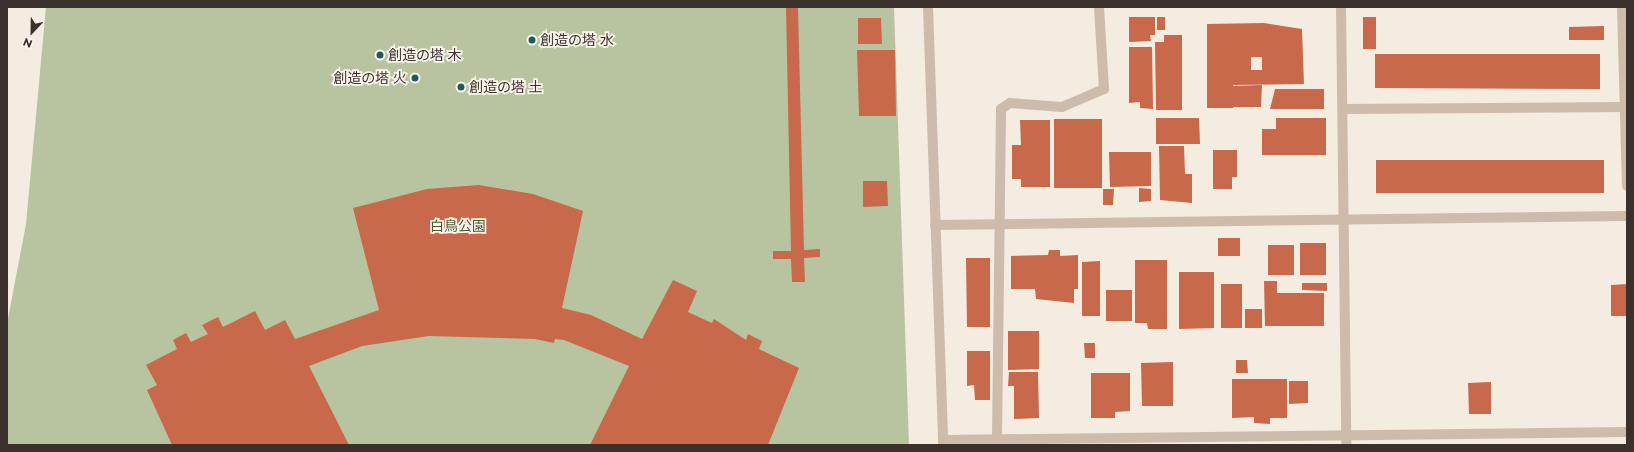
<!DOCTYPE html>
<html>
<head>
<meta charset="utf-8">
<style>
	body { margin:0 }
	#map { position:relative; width:1634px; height:452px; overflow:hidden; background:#f4ebe1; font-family:Montserrat,"Noto Sans JP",sans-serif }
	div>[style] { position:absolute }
	.green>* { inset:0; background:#b8c4a0 }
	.building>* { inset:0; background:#c8694b }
	.minor>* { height:10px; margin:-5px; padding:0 5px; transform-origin:5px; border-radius:5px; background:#cdbbac }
	.dots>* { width:11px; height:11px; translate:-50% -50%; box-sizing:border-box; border:2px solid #fbf5ee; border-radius:50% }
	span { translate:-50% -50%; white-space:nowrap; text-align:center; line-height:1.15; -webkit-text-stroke:3.5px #fbf5ee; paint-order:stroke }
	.poi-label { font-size:14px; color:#3b302b }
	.left { translate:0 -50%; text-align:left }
	.right { translate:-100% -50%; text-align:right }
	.park-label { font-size:14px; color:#4a5a2e }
	.frame { position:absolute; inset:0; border:8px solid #3b302b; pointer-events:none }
	.north { position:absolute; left:12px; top:12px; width:40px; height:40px; -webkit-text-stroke:3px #fbf5ee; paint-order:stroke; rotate:202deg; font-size:11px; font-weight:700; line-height:16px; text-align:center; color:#3b302b }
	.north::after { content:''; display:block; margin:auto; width:14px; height:18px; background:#3b302b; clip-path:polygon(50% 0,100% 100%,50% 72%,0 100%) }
</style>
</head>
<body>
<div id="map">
	<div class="green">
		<div style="clip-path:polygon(46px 7px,894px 7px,909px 445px,7px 445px,7px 324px,26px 224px)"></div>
	</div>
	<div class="building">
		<div style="clip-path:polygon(786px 7px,798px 7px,804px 250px,820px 249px,820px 257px,804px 258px,805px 282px,792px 282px,791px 259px,773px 259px,773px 251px,791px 251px)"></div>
		<div style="clip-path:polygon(1129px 17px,1155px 17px,1155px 35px,1150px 35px,1151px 41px,1129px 42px)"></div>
		<div style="clip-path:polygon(1157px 17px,1165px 17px,1165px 30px,1157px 30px)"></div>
		<div style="clip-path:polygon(1363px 17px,1376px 17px,1376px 49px,1363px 49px)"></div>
		<div style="clip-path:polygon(858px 18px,881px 18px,882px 44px,858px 44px)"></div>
		<div style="clip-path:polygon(1264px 23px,1302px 29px,1303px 57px,1251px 57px,1251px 70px,1243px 70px,1262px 70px,1262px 57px,1303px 57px,1304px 84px,1233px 85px,1233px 108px,1207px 108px,1207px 24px)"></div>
		<div style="clip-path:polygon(1604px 26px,1604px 40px,1569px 40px,1569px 27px)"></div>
		<div style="clip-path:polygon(1164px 35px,1182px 35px,1182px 110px,1156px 110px,1155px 42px,1164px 42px)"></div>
		<div style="clip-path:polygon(1129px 47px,1152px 47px,1153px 109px,1140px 108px,1140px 102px,1129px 103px)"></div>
		<div style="clip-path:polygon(857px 50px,895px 50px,896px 116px,859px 116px)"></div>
		<div style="clip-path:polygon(1375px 54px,1600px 54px,1600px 89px,1375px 88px)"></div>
		<div style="clip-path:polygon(1262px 85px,1261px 107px,1233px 107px,1233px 86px)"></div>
		<div style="clip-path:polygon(1275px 89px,1324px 89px,1324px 109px,1270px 109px)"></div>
		<div style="clip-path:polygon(1156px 118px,1199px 118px,1200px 144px,1156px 144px)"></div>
		<div style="clip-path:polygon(1276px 118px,1326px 118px,1326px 155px,1262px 155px,1262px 129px,1276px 129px)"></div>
		<div style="clip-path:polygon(1054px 119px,1102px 119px,1102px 188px,1054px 188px)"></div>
		<div style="clip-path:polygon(1020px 120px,1050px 120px,1050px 187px,1021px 187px,1021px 179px,1012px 179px,1012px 145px,1021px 145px)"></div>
		<div style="clip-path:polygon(1159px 146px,1184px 146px,1185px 174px,1192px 174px,1192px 203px,1160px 200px)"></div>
		<div style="clip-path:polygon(1213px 150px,1237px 150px,1237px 177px,1232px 177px,1232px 189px,1213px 189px)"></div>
		<div style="clip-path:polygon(1109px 152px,1151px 152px,1151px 186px,1110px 187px)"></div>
		<div style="clip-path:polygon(1376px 160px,1604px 160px,1604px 193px,1376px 193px)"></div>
		<div style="clip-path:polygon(863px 181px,887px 181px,888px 206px,863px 207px)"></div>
		<div style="clip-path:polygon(479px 185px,533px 194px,583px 211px,562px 308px,591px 315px,642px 339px,673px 280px,697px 291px,688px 312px,712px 323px,714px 319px,746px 340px,748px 334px,762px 341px,759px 349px,799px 368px,768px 445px,590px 445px,629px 366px,564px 340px,555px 339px,554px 343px,535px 339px,429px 336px,362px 346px,309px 366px,349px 445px,172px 445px,147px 390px,157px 385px,146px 365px,177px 349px,173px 340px,186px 333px,191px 342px,208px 334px,202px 325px,218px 317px,223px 327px,255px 311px,265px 330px,285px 320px,295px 339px,379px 310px,353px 208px,427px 189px)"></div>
		<div style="clip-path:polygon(1139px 188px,1151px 189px,1151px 201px,1139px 202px)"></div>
		<div style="clip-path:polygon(1103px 189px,1114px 189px,1113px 205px,1103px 205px)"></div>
		<div style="clip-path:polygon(1218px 238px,1240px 238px,1240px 256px,1218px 256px)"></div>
		<div style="clip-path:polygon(1300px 243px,1326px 243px,1326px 275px,1300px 275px)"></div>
		<div style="clip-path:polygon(1268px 245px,1294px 245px,1294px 275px,1268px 275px)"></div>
		<div style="clip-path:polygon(1049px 250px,1060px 250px,1060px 256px,1078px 255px,1078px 289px,1074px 289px,1074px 303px,1036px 299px,1035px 289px,1011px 289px,1011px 256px,1048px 255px)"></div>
		<div style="clip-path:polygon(966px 258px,990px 258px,990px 327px,967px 327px)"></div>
		<div style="clip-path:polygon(1135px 260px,1167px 260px,1167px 329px,1148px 329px,1147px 323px,1135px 323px)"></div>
		<div style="clip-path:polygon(1100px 261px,1100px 316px,1082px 316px,1082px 262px)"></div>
		<div style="clip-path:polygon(1179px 272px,1214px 272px,1214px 328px,1179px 329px)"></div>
		<div style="clip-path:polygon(1264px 281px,1277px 281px,1277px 293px,1324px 293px,1324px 326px,1265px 326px)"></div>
		<div style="clip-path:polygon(1302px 283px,1327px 283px,1327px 291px,1302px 290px)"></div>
		<div style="clip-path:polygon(1221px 284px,1242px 284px,1242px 328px,1221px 328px)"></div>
		<div style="clip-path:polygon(1627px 284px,1627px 316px,1611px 316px,1611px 285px)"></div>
		<div style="clip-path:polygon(1106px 290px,1132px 290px,1132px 321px,1106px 321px)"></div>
		<div style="clip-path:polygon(1245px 309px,1262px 309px,1262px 328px,1245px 328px)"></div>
		<div style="clip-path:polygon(1008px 331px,1039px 331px,1039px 369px,1008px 370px)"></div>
		<div style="clip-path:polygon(1084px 343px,1095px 343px,1095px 358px,1085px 358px)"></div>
		<div style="clip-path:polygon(967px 351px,990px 351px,990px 400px,975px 400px,974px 385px,967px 386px)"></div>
		<div style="clip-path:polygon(1236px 360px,1247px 360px,1248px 373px,1236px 373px)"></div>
		<div style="clip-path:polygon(1173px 362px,1173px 406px,1142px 406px,1141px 363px)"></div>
		<div style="clip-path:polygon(1009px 372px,1038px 372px,1039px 418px,1014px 419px,1014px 386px,1008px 386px)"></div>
		<div style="clip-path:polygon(1091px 373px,1130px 373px,1130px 411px,1115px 412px,1115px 418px,1091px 418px)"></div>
		<div style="clip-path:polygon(1232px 379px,1287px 379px,1287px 418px,1270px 418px,1270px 424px,1254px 423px,1254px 417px,1232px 418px)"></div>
		<div style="clip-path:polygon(1289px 381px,1308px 381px,1308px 403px,1289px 404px)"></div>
		<div style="clip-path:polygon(1491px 382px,1491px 414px,1469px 414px,1468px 383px)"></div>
	</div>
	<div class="minor">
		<div style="left:928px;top:7px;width:438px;rotate:88deg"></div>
		<div style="left:1341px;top:7px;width:438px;rotate:89.3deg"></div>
		<div style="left:1622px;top:7px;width:179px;rotate:88.4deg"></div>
		<div style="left:1343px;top:109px;width:284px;rotate:-0.4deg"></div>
		<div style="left:935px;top:225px;width:692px;rotate:-0.75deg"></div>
		<div style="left:997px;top:439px;width:330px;rotate:-89.3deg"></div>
		<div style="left:1001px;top:109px;width:11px;rotate:-34deg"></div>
		<div style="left:1010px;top:103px;width:52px;rotate:4.4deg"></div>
		<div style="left:1062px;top:107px;width:46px;rotate:-23.2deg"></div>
		<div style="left:1104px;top:89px;width:82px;rotate:-93.5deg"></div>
		<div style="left:943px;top:440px;width:684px;rotate:-0.67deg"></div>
	</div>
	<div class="dots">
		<div style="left:532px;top:40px;background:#1f5a5e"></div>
		<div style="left:380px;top:55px;background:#1f5a5e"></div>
		<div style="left:415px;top:78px;background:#1f5a5e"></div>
		<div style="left:461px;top:87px;background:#1f5a5e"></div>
	</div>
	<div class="poi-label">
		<span class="left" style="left:540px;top:40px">創造の塔 水</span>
		<span class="left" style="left:388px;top:55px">創造の塔 木</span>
		<span class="right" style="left:407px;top:78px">創造の塔 火</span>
		<span class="left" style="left:469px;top:87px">創造の塔 土</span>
	</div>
	<div class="park-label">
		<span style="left:458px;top:226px">白鳥公園</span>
	</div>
	<div class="frame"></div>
	<div class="north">N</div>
</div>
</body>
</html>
